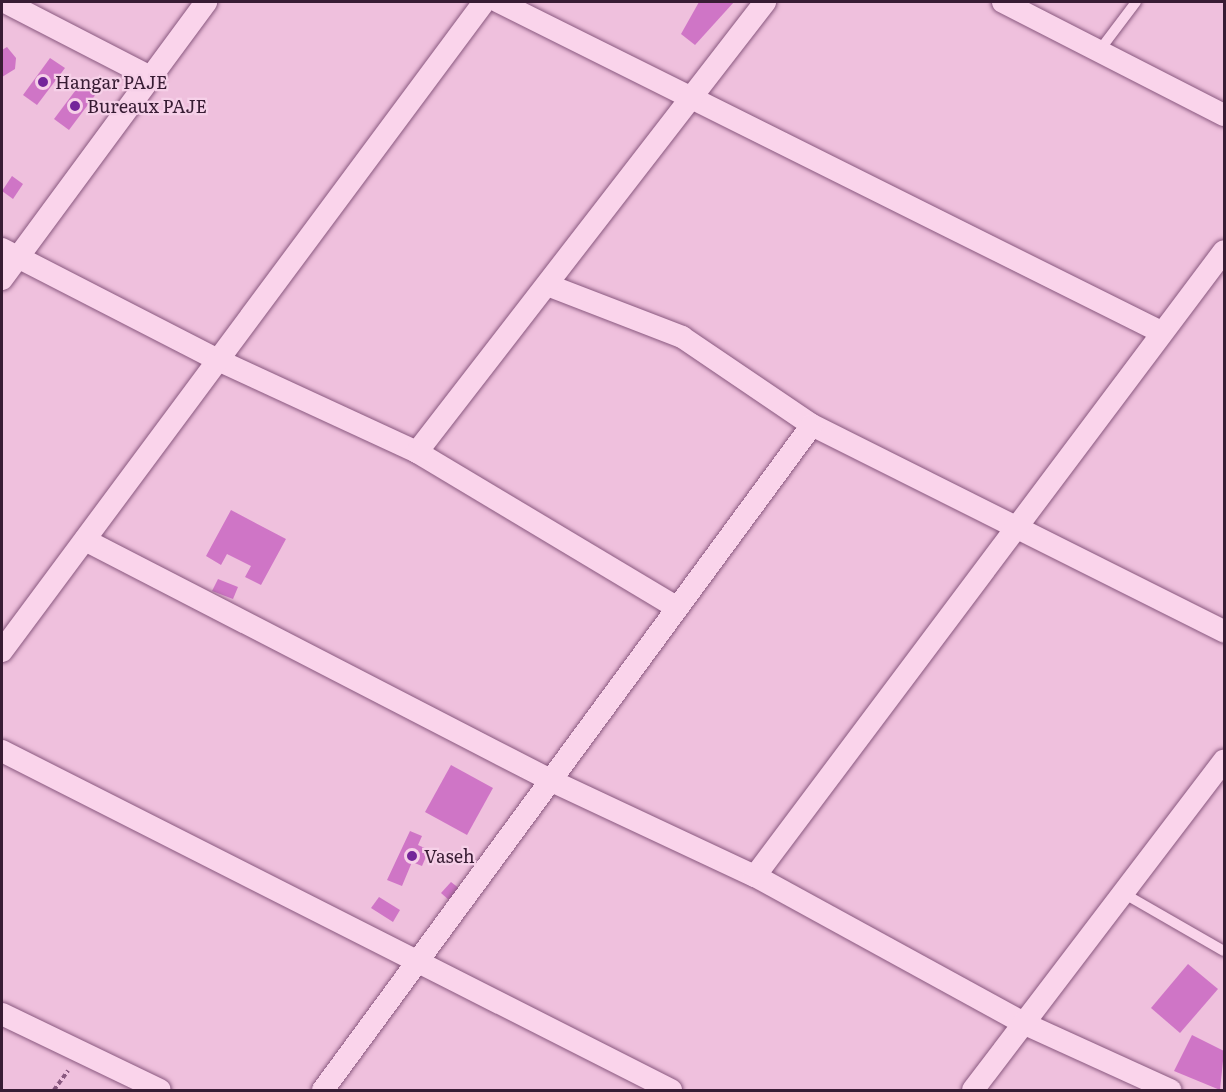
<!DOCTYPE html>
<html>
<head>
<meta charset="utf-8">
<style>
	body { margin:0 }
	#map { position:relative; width:1226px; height:1092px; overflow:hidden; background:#efc0dd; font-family:Literata,serif }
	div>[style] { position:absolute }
	.building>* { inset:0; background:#cf75c6 }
	.path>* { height:4px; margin-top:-2px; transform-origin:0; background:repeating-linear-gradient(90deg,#89587f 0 4.5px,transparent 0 7.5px) }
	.roads { filter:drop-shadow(0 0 2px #89587f) drop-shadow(0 0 2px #89587f) }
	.service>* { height:10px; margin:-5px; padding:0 5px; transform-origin:5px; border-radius:5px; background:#fad4eb }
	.minor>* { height:22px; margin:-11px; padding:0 11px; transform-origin:11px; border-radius:11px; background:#fad4eb }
	.dots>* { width:16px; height:16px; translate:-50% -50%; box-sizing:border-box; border:3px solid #f6d0e8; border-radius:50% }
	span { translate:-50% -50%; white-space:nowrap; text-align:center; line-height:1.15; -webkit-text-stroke:4.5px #f6d0e8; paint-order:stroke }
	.poi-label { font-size:18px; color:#381c34 }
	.left { translate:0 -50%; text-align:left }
	.frame { position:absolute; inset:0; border:3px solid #381c34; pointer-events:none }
</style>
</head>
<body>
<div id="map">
	<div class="building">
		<div style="clip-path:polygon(699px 2px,734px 2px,695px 45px,681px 34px)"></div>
		<div style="clip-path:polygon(7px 47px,16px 58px,15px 69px,2px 77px,2px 50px)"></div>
		<div style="clip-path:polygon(50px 58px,65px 68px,37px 105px,23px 95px)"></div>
		<div style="clip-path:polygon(81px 83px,96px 94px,69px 130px,54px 119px)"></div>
		<div style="clip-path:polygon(12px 176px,23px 184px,13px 199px,2px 191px)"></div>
		<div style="clip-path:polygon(231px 510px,286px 539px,261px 585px,245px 577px,251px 566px,227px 554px,221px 565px,206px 556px)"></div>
		<div style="clip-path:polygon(218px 579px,238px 587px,233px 599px,212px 591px)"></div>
		<div style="clip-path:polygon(451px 765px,493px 788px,467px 835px,425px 812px)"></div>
		<div style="clip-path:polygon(410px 831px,422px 836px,418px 845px,429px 850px,422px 866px,412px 862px,402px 886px,387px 880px)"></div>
		<div style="clip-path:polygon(451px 882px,460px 889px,450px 901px,441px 893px)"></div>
		<div style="clip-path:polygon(379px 897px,400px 910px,393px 922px,371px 908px)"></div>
		<div style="clip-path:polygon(1188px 964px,1218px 989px,1180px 1033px,1151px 1008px)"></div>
		<div style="clip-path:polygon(1192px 1035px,1224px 1051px,1220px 1090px,1174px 1071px)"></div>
	</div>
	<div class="path">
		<div style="left:54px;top:1090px;width:24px;rotate:-54deg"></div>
	</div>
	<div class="roads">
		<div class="service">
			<div style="left:1099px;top:51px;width:61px;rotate:-52.9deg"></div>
			<div style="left:1123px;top:893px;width:116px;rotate:29.9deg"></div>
		</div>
		<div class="minor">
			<div style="left:5px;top:2px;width:163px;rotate:27.3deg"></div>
			<div style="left:499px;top:2px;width:740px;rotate:26.5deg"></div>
			<div style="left:1003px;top:2px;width:248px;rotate:27.1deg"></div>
			<div style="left:2px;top:249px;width:245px;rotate:27.2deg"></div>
			<div style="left:220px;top:361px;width:217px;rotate:24.8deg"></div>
			<div style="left:417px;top:452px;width:302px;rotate:30.9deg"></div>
			<div style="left:2px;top:279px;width:344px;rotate:-53.6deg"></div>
			<div style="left:550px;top:286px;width:142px;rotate:21.1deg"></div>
			<div style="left:682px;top:337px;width:157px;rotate:34.1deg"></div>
			<div style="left:812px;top:425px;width:461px;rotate:26.6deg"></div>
			<div style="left:417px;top:452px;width:569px;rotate:-52.28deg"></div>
			<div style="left:85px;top:540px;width:528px;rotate:27.29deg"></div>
			<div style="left:554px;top:782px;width:222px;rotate:25.1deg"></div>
			<div style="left:755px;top:876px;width:306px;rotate:28.7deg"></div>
			<div style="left:1023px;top:1023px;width:162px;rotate:24.5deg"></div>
			<div style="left:2px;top:651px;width:808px;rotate:-53.4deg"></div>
			<div style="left:2px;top:751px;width:750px;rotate:26.87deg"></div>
			<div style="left:755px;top:876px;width:781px;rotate:-53.12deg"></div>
			<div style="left:2px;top:1014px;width:175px;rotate:25.7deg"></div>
			<div style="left:323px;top:1090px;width:825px;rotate:-53.67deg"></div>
			<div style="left:973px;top:1090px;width:414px;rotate:-52.7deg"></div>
		</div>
	</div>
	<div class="dots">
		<div style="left:43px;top:82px;background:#74259a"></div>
		<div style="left:75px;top:106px;background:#74259a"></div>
		<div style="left:412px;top:856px;background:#74259a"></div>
	</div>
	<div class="poi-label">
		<span class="left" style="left:55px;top:82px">Hangar PAJE</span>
		<span class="left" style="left:87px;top:106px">Bureaux PAJE</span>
		<span class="left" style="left:424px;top:856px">Vaseh</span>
	</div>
	<div class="frame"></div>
</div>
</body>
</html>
